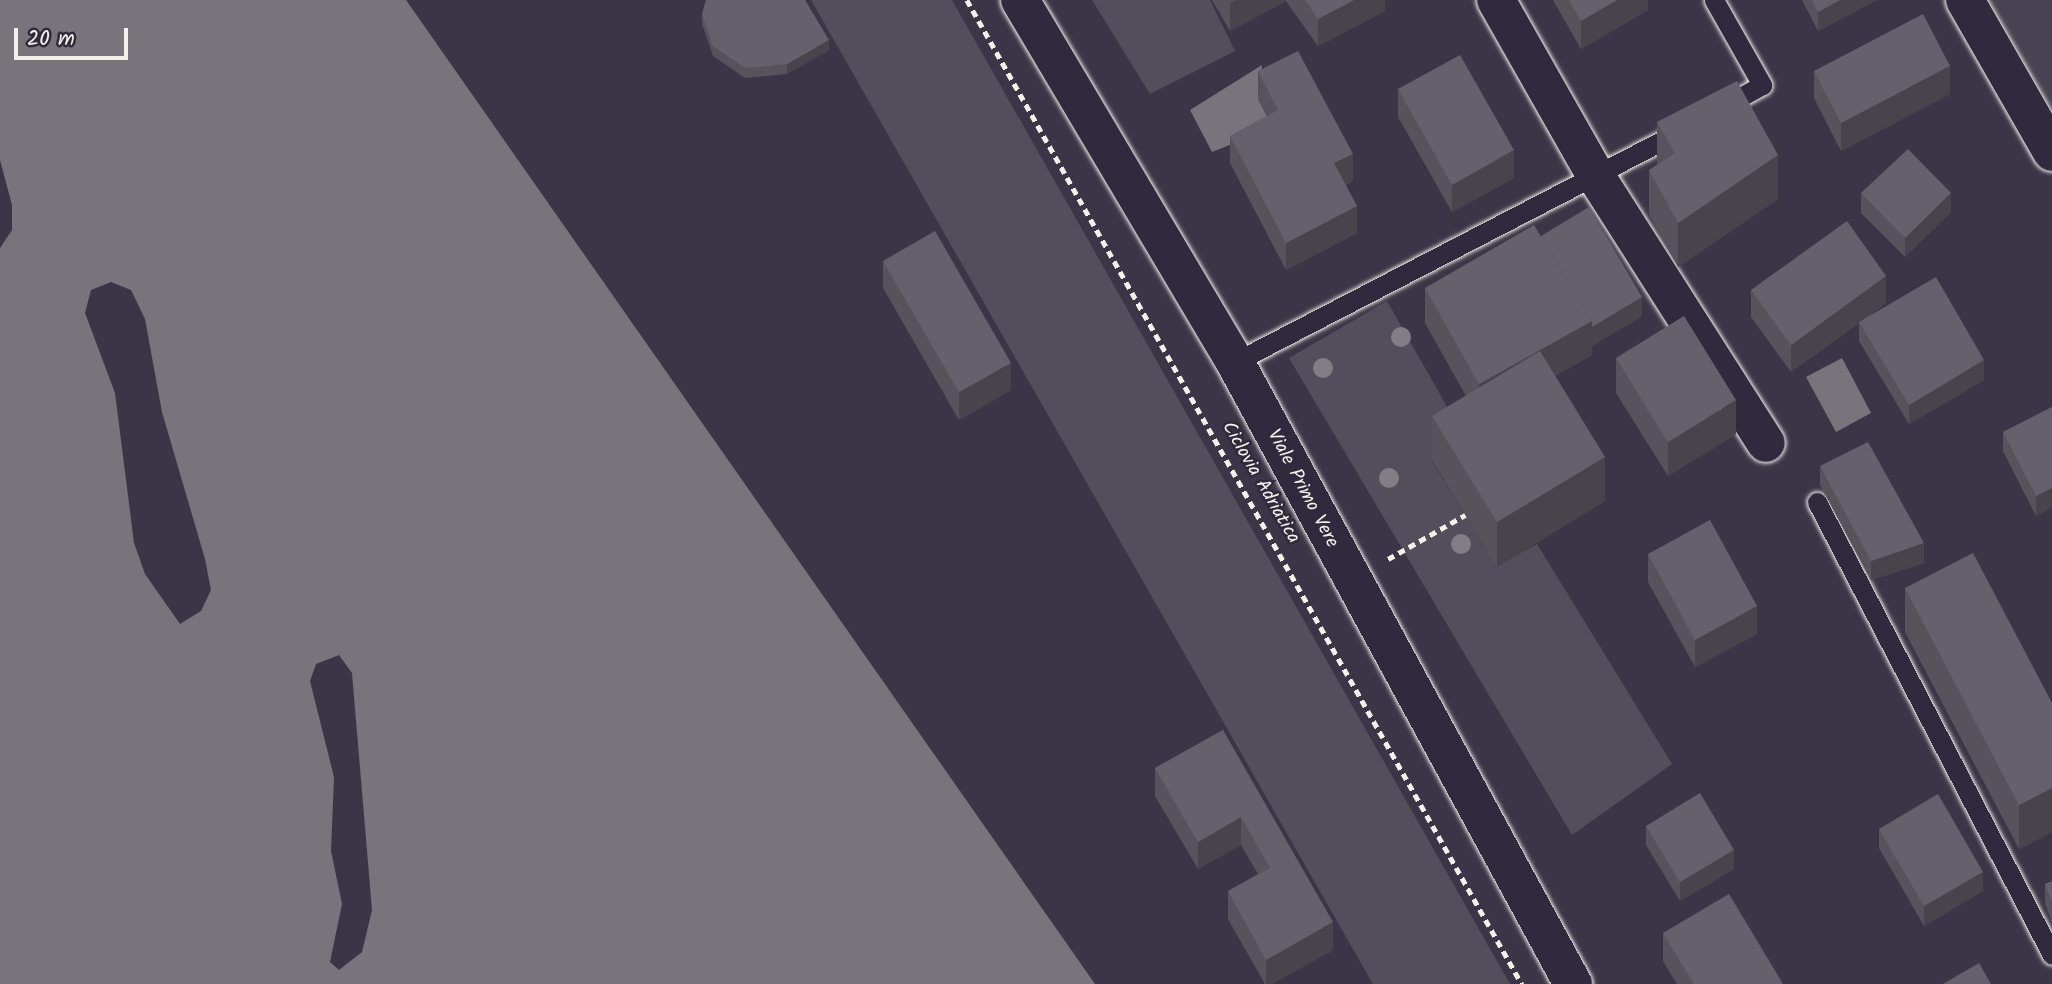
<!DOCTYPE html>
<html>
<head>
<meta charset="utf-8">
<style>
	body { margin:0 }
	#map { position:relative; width:2052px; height:984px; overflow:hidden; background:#3b3647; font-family:Kalam,sans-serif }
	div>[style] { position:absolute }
	.built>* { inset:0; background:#484352 }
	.green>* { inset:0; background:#534e5c }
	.water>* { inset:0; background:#78747b }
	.pier>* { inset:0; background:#3b3647 }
	.path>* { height:4.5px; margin-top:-2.25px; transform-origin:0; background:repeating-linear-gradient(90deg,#f4f1e8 0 7px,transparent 0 12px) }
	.roads { filter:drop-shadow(0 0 2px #f4f1e8) drop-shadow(0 0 2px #f4f1e8) }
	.lane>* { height:19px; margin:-9.5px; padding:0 9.5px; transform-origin:9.5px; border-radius:9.5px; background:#2f2a3d }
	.street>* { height:38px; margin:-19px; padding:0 19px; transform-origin:19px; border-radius:19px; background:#2f2a3d }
	.secondary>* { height:38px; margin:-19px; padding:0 19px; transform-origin:19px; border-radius:19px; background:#2f2a3d }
	.trees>* { width:20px; height:20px; margin:-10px; border-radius:50%; background:#827e85 }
	.wall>* { inset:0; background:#57535d }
	.shaded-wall>* { inset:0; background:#47444c }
	.building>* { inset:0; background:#65616c }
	span { translate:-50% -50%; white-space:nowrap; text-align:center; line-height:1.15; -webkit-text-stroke:5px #2f2a3d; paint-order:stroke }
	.street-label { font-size:19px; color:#f4f1e8 }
	.scale { position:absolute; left:14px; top:28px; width:114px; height:32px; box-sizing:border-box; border:4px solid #f4f1e8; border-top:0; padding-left:9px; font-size:21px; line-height:24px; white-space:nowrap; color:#f4f1e8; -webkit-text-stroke:5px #2f2a3d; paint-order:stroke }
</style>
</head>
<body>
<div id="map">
	<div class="built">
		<div style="clip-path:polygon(1990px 0,2052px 0,2052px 109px,2035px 79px)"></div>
	</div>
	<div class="green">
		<div style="clip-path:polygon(811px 0,952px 0,1510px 984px,1373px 984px)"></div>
		<div style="clip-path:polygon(1092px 0,1210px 0,1235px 51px,1150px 94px)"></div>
		<div style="clip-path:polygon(1387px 301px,1466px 440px,1432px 461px,1497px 566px,1537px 544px,1672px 764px,1572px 835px,1289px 358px)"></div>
	</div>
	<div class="water">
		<div style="clip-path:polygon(0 0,406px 0,1095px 984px,0 984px)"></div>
		<div style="clip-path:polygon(1262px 65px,1258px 99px,1273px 128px,1212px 152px,1190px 110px)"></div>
		<div style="clip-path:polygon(1842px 358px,1871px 413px,1836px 432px,1806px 377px)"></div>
	</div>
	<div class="pier">
		<div style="clip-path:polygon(0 160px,12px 205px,12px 230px,0 248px)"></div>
		<div style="clip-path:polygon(111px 282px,131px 290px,145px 319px,162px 412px,205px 559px,211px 590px,201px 611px,180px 624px,145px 574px,134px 543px,115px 393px,85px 313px,91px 290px)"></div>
		<div style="clip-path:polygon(339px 655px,352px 673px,372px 910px,362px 952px,339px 970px,330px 962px,342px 904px,331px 851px,334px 777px,310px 681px,316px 664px)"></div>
	</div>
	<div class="path">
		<div style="left:967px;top:0;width:1130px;rotate:60.58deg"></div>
		<div style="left:1388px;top:559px;width:89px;rotate:-29.7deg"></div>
	</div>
	<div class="roads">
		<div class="lane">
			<div style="left:1714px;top:0;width:98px;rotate:60.5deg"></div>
			<div style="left:1762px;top:85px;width:45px;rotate:150.6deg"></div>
			<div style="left:1235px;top:362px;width:499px;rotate:-27.4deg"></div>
			<div style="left:1817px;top:502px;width:510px;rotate:62.58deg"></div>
		</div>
		<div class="street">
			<div style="left:1496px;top:0;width:205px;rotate:60.4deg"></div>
			<div style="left:1597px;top:178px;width:314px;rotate:57.5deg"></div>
			<div style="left:1965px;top:0;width:175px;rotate:60.2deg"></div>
		</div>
		<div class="secondary">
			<div style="left:1020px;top:0;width:421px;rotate:59.3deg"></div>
			<div style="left:1235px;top:362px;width:708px;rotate:61.48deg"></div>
		</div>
	</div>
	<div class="trees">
		<div style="left:1401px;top:337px"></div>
		<div style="left:1323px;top:368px"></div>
		<div style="left:1389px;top:478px"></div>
		<div style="left:1461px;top:544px"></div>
	</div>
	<div class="wall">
		<div style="clip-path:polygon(1212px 0,1385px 0,1385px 11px,1318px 46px,1286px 1px,1230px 31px)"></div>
		<div style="clip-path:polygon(1553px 0,1648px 0,1648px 10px,1581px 49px)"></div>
		<div style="clip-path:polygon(1802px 0,1877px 0,1818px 31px)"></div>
		<div style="clip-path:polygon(702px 14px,829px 50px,787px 74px,745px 78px,713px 56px,702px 24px)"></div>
		<div style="clip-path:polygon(1258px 71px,1353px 181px,1346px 185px,1357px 233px,1286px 270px,1230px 163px,1230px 136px,1267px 116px,1258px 99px)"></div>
		<div style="clip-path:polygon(1814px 71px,1950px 94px,1841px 151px,1814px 98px)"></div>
		<div style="clip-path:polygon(1398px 89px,1514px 178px,1452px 212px,1398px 117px)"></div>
		<div style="clip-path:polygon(1657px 122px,1778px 199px,1678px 267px,1649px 214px,1649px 170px,1657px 165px)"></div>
		<div style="clip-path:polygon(1861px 193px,1951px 212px,1905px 257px,1861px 213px)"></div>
		<div style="clip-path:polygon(1541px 236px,1642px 316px,1592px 346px,1592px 355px,1555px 376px,1605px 501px,1497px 567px,1432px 460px,1432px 416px,1466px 396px,1425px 323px,1425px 288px)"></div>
		<div style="clip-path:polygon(883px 261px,1011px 390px,959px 420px,883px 288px)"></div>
		<div style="clip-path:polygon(1751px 290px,1886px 303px,1870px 315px,1984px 380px,1909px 424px,1859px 341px,1859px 323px,1791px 372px,1751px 317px)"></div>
		<div style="clip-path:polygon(1616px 358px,1736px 434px,1668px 476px,1616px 393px)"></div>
		<div style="clip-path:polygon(2052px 407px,2052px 507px,2036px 516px,2003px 451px,2003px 432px)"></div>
		<div style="clip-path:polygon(1820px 466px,1924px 563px,1871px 580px,1820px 485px)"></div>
		<div style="clip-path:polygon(1648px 554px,1757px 634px,1695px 667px,1648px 582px)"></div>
		<div style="clip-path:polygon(1905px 588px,2052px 703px,2052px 832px,2019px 849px,1905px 632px)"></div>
		<div style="clip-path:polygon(1223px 730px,1333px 950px,1272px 984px,1265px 984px,1228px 919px,1228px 891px,1258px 874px,1241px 845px,1198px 869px,1155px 796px,1155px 768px)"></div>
		<div style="clip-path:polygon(1646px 826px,1734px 869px,1680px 901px,1646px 845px)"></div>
		<div style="clip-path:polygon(1879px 829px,1983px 891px,1924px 926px,1879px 848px)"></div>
		<div style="clip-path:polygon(2052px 881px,2052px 922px,2045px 904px,2045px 884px)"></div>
		<div style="clip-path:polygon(1663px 933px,1783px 984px,1677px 984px,1663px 961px)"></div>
	</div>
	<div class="shaded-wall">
		<div style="clip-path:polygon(1237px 0,1286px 0,1286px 1px,1230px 31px,1230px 3px)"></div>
		<div style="clip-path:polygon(1354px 0,1385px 0,1385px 11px,1318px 46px,1318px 19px)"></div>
		<div style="clip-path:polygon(1617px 0,1648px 0,1648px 10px,1581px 49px,1581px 21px)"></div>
		<div style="clip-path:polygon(1840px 0,1877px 0,1818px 31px,1818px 12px)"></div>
		<div style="clip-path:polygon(829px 40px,829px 50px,787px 74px,787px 64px)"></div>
		<div style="clip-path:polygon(1950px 66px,1950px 94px,1841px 151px,1841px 123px)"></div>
		<div style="clip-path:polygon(1514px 150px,1514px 178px,1452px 212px,1452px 185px)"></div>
		<div style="clip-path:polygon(1353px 154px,1353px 181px,1334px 191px,1334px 163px)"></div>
		<div style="clip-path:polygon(1778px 155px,1778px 199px,1678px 267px,1678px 223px)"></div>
		<div style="clip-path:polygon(1951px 193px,1951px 212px,1905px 257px,1905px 238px)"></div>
		<div style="clip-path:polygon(1357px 206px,1357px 233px,1286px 270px,1286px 243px)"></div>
		<div style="clip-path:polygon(1886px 276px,1886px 303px,1791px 372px,1791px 345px)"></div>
		<div style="clip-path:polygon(1642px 297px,1642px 316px,1592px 346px,1592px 355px,1479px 419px,1479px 384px,1592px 321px)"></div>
		<div style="clip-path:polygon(1984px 360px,1984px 380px,1909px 424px,1909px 405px)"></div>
		<div style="clip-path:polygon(1011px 363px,1011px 390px,959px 420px,959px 392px)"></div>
		<div style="clip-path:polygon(1736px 400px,1736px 434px,1668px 476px,1668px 442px)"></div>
		<div style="clip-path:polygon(1605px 457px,1605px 501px,1497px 567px,1497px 522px)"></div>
		<div style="clip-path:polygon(2052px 488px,2052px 507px,2036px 516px,2036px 496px)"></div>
		<div style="clip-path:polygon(1924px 543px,1924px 563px,1871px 580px,1871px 561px)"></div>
		<div style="clip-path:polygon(1757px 606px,1757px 634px,1695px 667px,1695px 640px)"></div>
		<div style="clip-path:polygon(2052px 788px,2052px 832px,2019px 849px,2019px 805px)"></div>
		<div style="clip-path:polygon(1241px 817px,1241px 845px,1198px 869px,1198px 842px)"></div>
		<div style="clip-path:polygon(1734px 850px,1734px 869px,1680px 901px,1680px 882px)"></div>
		<div style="clip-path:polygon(1983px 872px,1983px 891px,1924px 926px,1924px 906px)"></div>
		<div style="clip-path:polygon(1333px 922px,1333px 950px,1272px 984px,1266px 984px,1266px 960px)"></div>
	</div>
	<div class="building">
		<div style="clip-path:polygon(706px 0,805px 0,829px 40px,787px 64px,745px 68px,713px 46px,702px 14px)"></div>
		<div style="clip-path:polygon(1305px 0,1354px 0,1318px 19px)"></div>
		<div style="clip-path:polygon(1569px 0,1617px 0,1581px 21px)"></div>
		<div style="clip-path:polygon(1812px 0,1840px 0,1818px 12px)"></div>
		<div style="clip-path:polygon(1923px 14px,1950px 66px,1841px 123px,1814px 71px)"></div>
		<div style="clip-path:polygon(1298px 51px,1353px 154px,1334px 163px,1357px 206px,1286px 243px,1230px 136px,1278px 110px,1258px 71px)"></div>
		<div style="clip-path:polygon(1460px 55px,1514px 150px,1452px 185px,1398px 89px)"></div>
		<div style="clip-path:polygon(1737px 81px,1778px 155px,1678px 223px,1649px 170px,1675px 153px,1657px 122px)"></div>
		<div style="clip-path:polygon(1908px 149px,1951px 193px,1905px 238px,1861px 193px)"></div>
		<div style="clip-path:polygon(1589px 207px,1642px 297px,1592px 327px,1592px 321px,1541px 236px)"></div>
		<div style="clip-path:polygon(1847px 221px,1886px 276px,1791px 345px,1751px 290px)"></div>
		<div style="clip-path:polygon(1534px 225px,1592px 321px,1479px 384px,1425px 288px)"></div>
		<div style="clip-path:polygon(935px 231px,1011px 363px,959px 392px,883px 261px)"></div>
		<div style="clip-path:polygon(1936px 277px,1984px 360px,1909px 405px,1859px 322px)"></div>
		<div style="clip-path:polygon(1684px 316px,1736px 400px,1668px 442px,1616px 358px)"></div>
		<div style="clip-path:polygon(1540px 351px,1605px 457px,1497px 522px,1432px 416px)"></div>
		<div style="clip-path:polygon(2052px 407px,2052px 488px,2036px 496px,2003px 432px)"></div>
		<div style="clip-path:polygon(1868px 442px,1924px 543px,1871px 561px,1820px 466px)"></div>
		<div style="clip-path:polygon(1710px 520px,1757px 606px,1695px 640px,1648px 554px)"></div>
		<div style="clip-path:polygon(1973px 553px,2052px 703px,2052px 788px,2019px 805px,1905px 588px)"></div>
		<div style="clip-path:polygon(1223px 730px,1333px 922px,1266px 960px,1228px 891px,1270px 868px,1241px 817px,1198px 842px,1155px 768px)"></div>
		<div style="clip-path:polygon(1700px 793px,1734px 850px,1680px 882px,1646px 826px)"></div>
		<div style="clip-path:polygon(1938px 794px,1983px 872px,1924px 906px,1879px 829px)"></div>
		<div style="clip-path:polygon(2052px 881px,2052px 903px,2045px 884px)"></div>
		<div style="clip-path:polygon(1729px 894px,1783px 984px,1694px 984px,1663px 933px)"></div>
		<div style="clip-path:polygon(1979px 963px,1991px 984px,1943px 984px)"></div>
	</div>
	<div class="street-label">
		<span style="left:1260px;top:483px;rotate:60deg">Ciclovia Adriatica</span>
		<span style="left:1302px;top:489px;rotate:62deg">Viale Primo Vere</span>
	</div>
	<div class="scale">20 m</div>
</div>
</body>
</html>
